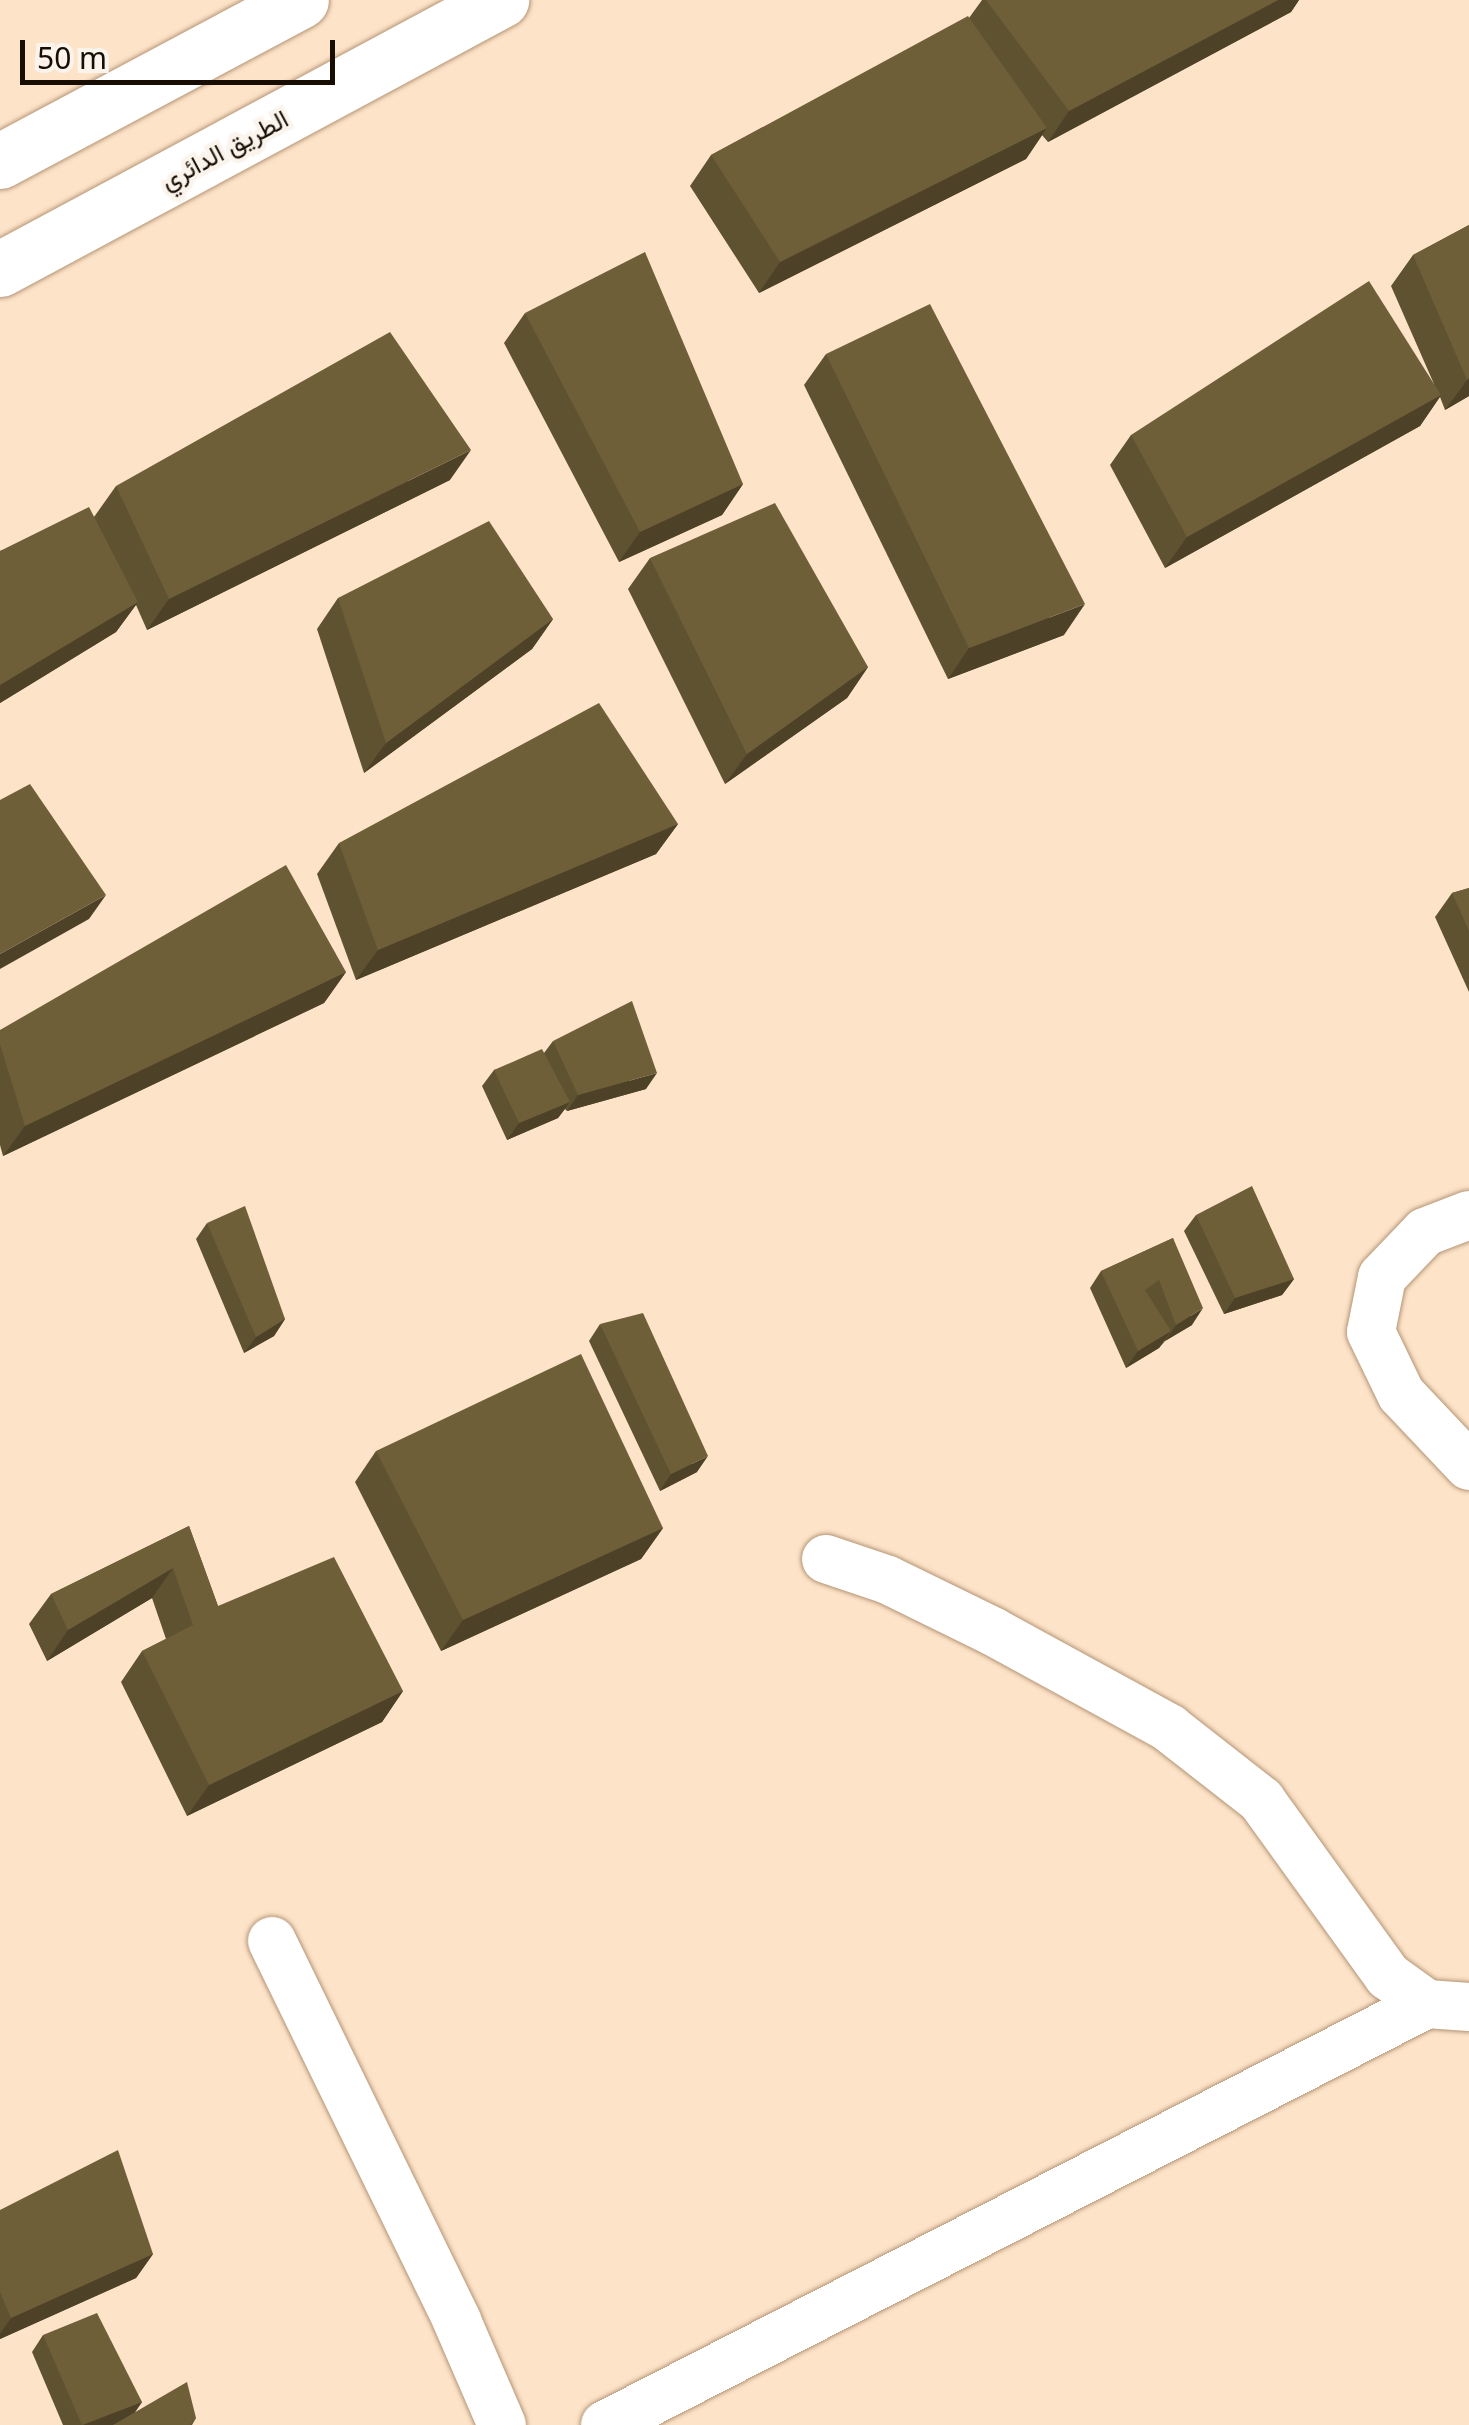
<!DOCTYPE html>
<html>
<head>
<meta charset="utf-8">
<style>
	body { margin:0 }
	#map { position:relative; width:1469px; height:2425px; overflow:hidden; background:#fde3c8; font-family:"Noto Sans",Vazirmatn,sans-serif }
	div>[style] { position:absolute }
	.roads { filter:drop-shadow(0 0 2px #b49576) drop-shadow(0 0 2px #b49576) }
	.minor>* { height:48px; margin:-24px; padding:0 24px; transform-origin:24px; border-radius:24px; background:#fff }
	.highway>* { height:55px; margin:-27.5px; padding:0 27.5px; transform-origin:27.5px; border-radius:27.5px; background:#fff }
	.wall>* { inset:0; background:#5f5231 }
	.shaded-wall>* { inset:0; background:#4d4228 }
	.building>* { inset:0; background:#6e5f39 }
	span { translate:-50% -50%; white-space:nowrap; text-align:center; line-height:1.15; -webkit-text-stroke:9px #faf4ed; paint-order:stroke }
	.street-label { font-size:25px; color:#170d03 }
	.scale { position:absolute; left:20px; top:40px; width:315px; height:45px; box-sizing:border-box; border:5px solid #170d03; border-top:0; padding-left:12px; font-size:30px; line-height:35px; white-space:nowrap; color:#170d03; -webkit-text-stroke:8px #faf4ed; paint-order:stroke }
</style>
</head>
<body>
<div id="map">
	<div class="roads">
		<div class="minor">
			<div style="left:1469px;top:1215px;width:47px;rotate:158.9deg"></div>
			<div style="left:1425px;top:1232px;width:62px;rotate:133.7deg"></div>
			<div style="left:1382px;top:1277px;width:56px;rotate:101.3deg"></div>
			<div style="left:1371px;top:1332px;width:69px;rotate:64.2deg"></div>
			<div style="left:1401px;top:1394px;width:99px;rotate:46.6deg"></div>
			<div style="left:826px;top:1559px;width:65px;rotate:18.7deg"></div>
			<div style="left:888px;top:1580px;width:118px;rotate:26.1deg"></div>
			<div style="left:994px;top:1632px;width:200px;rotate:28.7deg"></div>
			<div style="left:1169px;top:1728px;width:117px;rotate:38deg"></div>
			<div style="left:1261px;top:1800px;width:217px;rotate:54.2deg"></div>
			<div style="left:1388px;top:1976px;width:48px;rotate:35.7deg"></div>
			<div style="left:1427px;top:2004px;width:42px;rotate:4.1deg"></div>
			<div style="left:272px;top:1941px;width:423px;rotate:64deg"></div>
			<div style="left:457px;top:2321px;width:113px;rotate:66.6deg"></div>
			<div style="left:605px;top:2425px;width:924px;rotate:-27.12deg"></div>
		</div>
		<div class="highway">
			<div style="left:0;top:161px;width:341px;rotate:-28.1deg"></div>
			<div style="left:0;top:269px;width:569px;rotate:-28.23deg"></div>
		</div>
	</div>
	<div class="wall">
		<div style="clip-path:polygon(982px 0,1299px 0,1291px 12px,1048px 142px,1042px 135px,1026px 159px,759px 293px,690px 186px,711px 155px,969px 18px)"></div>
		<div style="clip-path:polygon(1469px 225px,1469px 396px,1445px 410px,1440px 397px,1420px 426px,1165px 568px,1110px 465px,1131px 435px,1434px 384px,1391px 286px,1413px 255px)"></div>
		<div style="clip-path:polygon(525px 313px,743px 484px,722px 515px,619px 562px,504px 343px)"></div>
		<div style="clip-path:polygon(826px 354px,1064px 635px,948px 679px,804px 385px)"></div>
		<div style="clip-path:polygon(450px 480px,147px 630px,136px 605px,116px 632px,0 703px,0 551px,94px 517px,116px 486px)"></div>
		<div style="clip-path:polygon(650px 558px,868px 667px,847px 698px,725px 784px,628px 589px)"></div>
		<div style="clip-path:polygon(338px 598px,553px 619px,532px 649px,364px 773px,317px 629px)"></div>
		<div style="clip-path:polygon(678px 824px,656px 854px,356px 980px,317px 874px,339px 843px)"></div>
		<div style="clip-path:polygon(1469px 888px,1469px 992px,1435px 917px,1452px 893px)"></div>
		<div style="clip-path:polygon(346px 972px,324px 1003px,3px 1156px,0 1145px,0 1030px)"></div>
		<div style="clip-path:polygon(553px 1041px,646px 1089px,567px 1111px,565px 1109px,558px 1118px,507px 1140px,482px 1086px,494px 1070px,544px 1053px)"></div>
		<div style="clip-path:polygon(1196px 1215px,1294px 1279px,1282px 1295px,1224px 1314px,1184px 1231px)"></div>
		<div style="clip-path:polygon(207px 1223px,285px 1319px,274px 1336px,244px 1353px,196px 1239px)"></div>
		<div style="clip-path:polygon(1173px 1238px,1192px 1325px,1165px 1341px,1159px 1348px,1126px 1368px,1090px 1288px,1101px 1271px)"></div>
		<div style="clip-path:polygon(600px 1324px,697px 1472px,660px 1491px,589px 1341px)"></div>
		<div style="clip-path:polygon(376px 1451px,663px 1528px,641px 1559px,441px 1651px,355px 1482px)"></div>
		<div style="clip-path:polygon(189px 1526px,218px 1606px,403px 1691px,382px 1722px,187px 1816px,121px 1682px,142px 1651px,166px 1639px,152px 1598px,47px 1661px,29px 1624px,51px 1594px)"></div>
		<div style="clip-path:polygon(0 2210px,153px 2254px,136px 2278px,0 2339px)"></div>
		<div style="clip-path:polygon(43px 2335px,142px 2402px,135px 2412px,196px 2418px,192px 2425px,63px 2425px,32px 2352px)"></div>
	</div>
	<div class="shaded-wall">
		<div style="clip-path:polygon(1278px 0,1299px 0,1291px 12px,1048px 142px,1069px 111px)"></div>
		<div style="clip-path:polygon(1047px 128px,1026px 159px,759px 293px,780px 262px)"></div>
		<div style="clip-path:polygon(1469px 378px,1469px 396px,1445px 410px,1467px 380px)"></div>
		<div style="clip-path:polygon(1441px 395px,1420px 426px,1165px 568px,1187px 537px)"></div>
		<div style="clip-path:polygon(471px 450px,450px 480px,147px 630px,169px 599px)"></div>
		<div style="clip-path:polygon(743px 484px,722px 515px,619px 562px,640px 532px)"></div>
		<div style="clip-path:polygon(138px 602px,116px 632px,0 703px,0 685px)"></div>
		<div style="clip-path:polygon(1085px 604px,1064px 635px,948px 679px,969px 648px)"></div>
		<div style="clip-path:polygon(553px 619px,532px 649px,364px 773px,386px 743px)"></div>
		<div style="clip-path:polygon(868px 667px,847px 698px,725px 784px,747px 754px)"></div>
		<div style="clip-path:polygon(678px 824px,656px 854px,356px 980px,378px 950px)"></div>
		<div style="clip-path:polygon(106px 895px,89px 919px,0 969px,0 954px)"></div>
		<div style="clip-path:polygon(346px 972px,324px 1003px,3px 1156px,25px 1126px)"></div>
		<div style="clip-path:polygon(657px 1073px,646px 1089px,567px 1111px,578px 1095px)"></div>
		<div style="clip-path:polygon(570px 1102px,558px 1118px,507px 1140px,519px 1123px)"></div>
		<div style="clip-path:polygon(1294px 1279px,1282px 1295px,1224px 1314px,1235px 1298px)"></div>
		<div style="clip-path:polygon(1203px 1308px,1192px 1325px,1165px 1341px,1176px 1325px)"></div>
		<div style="clip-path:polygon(285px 1319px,274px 1336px,244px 1353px,256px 1337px)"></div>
		<div style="clip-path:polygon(1171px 1331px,1159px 1348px,1126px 1368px,1138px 1351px)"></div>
		<div style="clip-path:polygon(708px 1456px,697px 1472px,660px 1491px,671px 1474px)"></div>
		<div style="clip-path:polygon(663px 1528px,641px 1559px,441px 1651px,463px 1620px)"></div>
		<div style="clip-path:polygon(173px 1568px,152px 1598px,47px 1661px,68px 1630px)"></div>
		<div style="clip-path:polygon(403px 1691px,382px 1722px,187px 1816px,209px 1785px)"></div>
		<div style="clip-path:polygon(153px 2254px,136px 2278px,0 2339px,0 2334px,11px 2318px)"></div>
		<div style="clip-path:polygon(142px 2402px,131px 2418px,113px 2425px,83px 2425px)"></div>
	</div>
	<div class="building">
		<div style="clip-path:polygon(986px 0,1278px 0,1069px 111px)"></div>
		<div style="clip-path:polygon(968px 16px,1047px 128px,780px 262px,711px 155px)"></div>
		<div style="clip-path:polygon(1469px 225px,1469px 378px,1467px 380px,1413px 255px)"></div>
		<div style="clip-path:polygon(645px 252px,743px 484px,640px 532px,525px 313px)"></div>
		<div style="clip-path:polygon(1369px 281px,1441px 395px,1187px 537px,1131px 435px)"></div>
		<div style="clip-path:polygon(930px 304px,1085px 604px,969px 648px,826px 354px)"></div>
		<div style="clip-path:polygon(390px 332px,471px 450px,169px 599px,116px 486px)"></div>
		<div style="clip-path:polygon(775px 503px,868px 667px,747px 754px,650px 558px)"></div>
		<div style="clip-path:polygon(89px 507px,138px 602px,0 685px,0 551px)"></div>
		<div style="clip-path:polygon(489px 521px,553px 619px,386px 743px,338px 598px)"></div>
		<div style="clip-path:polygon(599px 703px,678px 824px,378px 950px,339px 843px)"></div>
		<div style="clip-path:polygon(30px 784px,106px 895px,0 954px,0 800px)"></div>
		<div style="clip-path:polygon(286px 865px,346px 972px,25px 1126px,0 1044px,0 1030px)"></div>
		<div style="clip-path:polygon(1469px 888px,1469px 931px,1452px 893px)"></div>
		<div style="clip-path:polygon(632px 1001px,657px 1073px,578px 1095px,553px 1041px)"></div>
		<div style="clip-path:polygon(542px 1049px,570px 1102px,519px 1123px,494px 1070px)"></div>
		<div style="clip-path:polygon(1252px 1186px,1294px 1279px,1235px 1298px,1196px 1215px)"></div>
		<div style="clip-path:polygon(245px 1206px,285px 1319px,256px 1337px,207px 1223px)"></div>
		<div style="clip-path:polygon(1173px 1238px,1203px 1308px,1176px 1325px,1159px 1280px,1145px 1290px,1171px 1331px,1138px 1351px,1101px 1271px)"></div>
		<div style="clip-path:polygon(643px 1313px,708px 1456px,671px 1474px,600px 1324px)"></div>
		<div style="clip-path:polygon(581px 1354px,663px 1528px,463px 1620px,376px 1451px)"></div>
		<div style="clip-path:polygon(189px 1526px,218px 1606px,334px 1557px,403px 1691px,209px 1785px,142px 1651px,193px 1625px,173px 1568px,68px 1630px,51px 1594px)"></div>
		<div style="clip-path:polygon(118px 2150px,153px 2254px,11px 2318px,0 2292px,0 2210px)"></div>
		<div style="clip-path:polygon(97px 2313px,142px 2402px,82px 2425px,43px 2335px)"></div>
		<div style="clip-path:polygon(187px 2382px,196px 2418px,190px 2425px,113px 2425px)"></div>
	</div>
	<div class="street-label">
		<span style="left:224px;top:149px;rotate:-28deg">الطريق الدائري</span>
	</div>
	<div class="scale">50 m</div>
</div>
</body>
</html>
